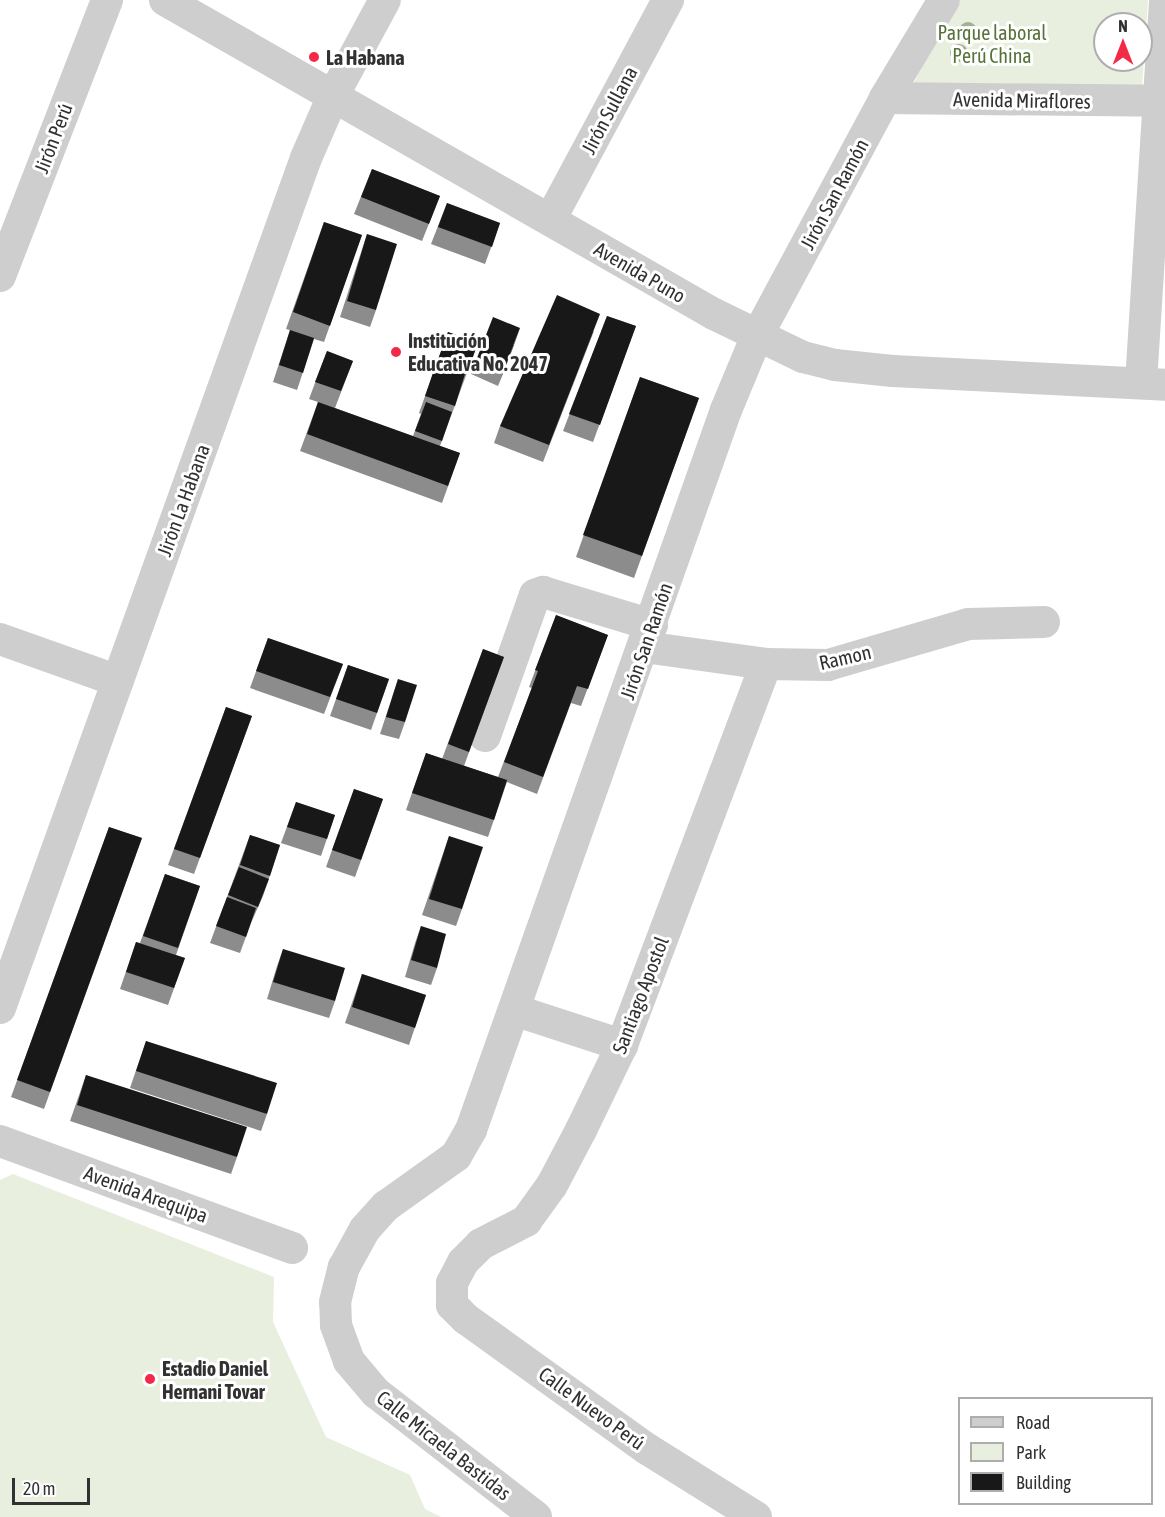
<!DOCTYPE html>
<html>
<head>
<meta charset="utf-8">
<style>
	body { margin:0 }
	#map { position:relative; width:1165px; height:1517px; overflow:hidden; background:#fff; font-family:"Asap Condensed",sans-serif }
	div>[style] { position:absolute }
	.green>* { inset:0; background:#e9efdf }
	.minor>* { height:32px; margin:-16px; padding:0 16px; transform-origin:16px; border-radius:16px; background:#cecece }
	.trees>* { width:18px; height:18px; margin:-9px; border-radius:50%; background:#a3b193 }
	.wall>* { inset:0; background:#8c8c8c }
	.shaded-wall>* { inset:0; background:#5d5d5d }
	.building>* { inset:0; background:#181818 }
	.dots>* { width:16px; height:16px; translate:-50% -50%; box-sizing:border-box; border:3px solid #fff; border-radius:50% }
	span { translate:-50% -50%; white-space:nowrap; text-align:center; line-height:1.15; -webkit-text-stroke:6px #fff; paint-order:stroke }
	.park-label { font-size:20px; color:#58723a }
	.poi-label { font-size:20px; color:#313131; font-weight:700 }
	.left { translate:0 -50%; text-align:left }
	.street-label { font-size:20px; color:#313131 }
	.legend { position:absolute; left:958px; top:1397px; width:195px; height:108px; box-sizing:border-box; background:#fff; border:2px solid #adadad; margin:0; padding:8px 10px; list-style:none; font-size:18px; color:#313131 }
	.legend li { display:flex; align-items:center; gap:12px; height:30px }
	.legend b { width:30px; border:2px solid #adadad }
	.north { position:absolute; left:1093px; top:12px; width:60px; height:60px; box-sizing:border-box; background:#fff; border:2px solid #adadad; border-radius:50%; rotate:0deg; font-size:16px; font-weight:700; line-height:24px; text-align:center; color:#313131 }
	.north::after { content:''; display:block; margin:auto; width:21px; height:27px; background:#f42847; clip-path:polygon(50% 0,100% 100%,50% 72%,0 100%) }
	.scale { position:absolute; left:12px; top:1478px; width:78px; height:27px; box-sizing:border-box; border:3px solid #313131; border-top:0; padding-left:8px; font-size:18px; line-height:21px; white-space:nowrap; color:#313131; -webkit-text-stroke:4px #fff; paint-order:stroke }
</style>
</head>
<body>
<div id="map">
	<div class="green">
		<div style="clip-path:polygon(evenodd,958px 0,1148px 0,1142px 88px,912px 86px,958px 0,1105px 24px,1141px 24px,1141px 60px,1105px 60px,1105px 24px)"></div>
		<div style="clip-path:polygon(13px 1174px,274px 1277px,273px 1322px,326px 1437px,410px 1475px,425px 1509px,441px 1517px,0 1517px,0 1180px)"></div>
	</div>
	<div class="minor">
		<div style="left:165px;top:0;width:632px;rotate:29.77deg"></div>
		<div style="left:714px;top:314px;width:99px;rotate:25.8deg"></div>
		<div style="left:803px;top:357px;width:33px;rotate:14deg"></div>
		<div style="left:835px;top:365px;width:58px;rotate:5.9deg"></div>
		<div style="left:893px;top:371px;width:272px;rotate:2.9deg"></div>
		<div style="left:885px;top:98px;width:273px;rotate:0.6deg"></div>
		<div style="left:550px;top:220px;width:250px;rotate:-61.8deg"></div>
		<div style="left:0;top:276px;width:296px;rotate:-68.8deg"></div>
		<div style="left:1141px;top:383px;width:384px;rotate:-86.4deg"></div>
		<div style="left:0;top:639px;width:125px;rotate:19.6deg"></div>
		<div style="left:644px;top:647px;width:123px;rotate:7.9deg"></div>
		<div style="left:766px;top:664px;width:62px;rotate:0.9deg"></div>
		<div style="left:828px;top:665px;width:146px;rotate:-16.3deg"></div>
		<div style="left:968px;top:624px;width:76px;rotate:-1.5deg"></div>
		<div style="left:485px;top:736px;width:150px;rotate:-70.5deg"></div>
		<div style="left:535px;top:595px;width:9px;rotate:-21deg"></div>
		<div style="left:543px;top:592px;width:114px;rotate:16.8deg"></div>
		<div style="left:0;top:1008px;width:903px;rotate:-70.2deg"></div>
		<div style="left:306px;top:158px;width:68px;rotate:-66.5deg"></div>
		<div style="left:333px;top:96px;width:109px;rotate:-61.6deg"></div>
		<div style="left:514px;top:1010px;width:114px;rotate:18deg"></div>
		<div style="left:0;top:1141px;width:311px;rotate:20.1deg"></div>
		<div style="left:536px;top:1517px;width:202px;rotate:-142.2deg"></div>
		<div style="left:376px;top:1393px;width:42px;rotate:-130.2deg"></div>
		<div style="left:349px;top:1361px;width:38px;rotate:-110deg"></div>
		<div style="left:336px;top:1325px;width:23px;rotate:-92deg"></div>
		<div style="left:335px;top:1302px;width:36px;rotate:-76deg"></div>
		<div style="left:344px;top:1267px;width:43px;rotate:-61.1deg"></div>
		<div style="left:365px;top:1229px;width:31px;rotate:-48deg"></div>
		<div style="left:386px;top:1206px;width:86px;rotate:-35.5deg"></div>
		<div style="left:456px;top:1156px;width:30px;rotate:-60deg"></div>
		<div style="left:471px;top:1130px;width:764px;rotate:-70.5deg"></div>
		<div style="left:726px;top:410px;width:78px;rotate:-67.4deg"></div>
		<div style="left:756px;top:338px;width:272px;rotate:-61.7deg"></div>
		<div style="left:885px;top:98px;width:114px;rotate:-59deg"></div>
		<div style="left:756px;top:1517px;width:128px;rotate:-148deg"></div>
		<div style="left:647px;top:1449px;width:223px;rotate:-144.3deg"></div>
		<div style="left:466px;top:1319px;width:20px;rotate:-135deg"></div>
		<div style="left:452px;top:1305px;width:22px;rotate:-90deg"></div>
		<div style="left:452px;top:1283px;width:24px;rotate:-62deg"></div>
		<div style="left:463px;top:1262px;width:25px;rotate:-45deg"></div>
		<div style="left:481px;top:1244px;width:51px;rotate:-27.1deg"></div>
		<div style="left:526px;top:1221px;width:44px;rotate:-54.2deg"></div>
		<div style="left:552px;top:1185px;width:62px;rotate:-62.2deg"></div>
		<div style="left:581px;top:1130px;width:94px;rotate:-64.2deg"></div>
		<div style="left:622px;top:1045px;width:407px;rotate:-69.3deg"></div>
	</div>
	<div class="trees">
		<div style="left:968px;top:31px"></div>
		<div style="left:959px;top:53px"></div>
	</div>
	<div class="wall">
		<div style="clip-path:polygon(372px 169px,440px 196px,422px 241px,354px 214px)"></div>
		<div style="clip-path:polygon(447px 203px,500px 223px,485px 264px,431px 244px)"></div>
		<div style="clip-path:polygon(324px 222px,362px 235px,324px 342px,314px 339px,297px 390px,273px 382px,290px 330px,293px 331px,286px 329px)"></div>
		<div style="clip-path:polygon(367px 234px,376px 310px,370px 327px,340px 317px)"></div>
		<div style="clip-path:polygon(607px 316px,636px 326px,593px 442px,563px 431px)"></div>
		<div style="clip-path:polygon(594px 331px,543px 462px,494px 443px,500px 426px)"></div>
		<div style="clip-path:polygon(448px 332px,478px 343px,440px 446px,460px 453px,442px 503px,300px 451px,318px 402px,309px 399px,327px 351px,353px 361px,335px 408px,413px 436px,421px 414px,419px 413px)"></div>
		<div style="clip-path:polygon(514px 345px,498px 386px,471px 374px,477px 358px)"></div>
		<div style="clip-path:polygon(640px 377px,699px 398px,634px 578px,576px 557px)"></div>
		<div style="clip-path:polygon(556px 615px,608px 635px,581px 706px,571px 703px,537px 794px,507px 782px,488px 837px,406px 810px,426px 753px,442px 759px,483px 649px,504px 657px,464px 766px,498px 777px,532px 688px,529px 687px)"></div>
		<div style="clip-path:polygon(268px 638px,343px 664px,324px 714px,250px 688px)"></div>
		<div style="clip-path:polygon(348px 665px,389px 679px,371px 730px,330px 716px)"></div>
		<div style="clip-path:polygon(398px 679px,405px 722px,399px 739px,380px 734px)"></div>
		<div style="clip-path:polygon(226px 707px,252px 716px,194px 874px,168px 865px)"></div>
		<div style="clip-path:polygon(354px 789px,383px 799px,355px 877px,326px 867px)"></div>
		<div style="clip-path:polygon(296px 802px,335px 815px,321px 856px,281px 843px)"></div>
		<div style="clip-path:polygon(109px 827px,142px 838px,44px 1109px,11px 1097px)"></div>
		<div style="clip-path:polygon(250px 835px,280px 845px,263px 896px,251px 923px,240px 953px,210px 943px)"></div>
		<div style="clip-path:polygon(449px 836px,462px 909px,456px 926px,422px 915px)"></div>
		<div style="clip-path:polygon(165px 874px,200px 886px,176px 955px,185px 958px,168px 1005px,120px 989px,136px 942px,140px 943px)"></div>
		<div style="clip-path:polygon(421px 926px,437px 968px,431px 985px,405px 977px,415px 943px)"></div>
		<div style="clip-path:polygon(283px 949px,335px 1001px,329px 1018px,267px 999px,277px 966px)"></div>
		<div style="clip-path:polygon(362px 974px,426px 995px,409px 1045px,345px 1023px)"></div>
		<div style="clip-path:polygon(146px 1041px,267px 1114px,261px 1131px,130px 1088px)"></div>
		<div style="clip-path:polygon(86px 1075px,237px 1157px,231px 1174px,70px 1121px)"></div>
	</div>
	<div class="shaded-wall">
		<div style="clip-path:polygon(520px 328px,514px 345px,498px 386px,504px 369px)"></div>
	</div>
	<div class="building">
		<div style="clip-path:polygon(372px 169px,440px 196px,429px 224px,361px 197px)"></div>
		<div style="clip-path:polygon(447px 203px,500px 223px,492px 247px,438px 227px)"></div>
		<div style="clip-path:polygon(324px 222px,362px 235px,330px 326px,293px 312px)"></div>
		<div style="clip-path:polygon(367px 234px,397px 244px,376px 310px,347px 301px)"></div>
		<div style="clip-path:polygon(557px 295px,600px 314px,549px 445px,500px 426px)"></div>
		<div style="clip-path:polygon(607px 316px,636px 326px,600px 425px,569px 414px)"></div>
		<div style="clip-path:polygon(493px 317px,520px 328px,504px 369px,477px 358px)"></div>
		<div style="clip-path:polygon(290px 330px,314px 338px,303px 373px,279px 365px)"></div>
		<div style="clip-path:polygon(448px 332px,478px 343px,467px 373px,437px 362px)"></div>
		<div style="clip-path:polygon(327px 351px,353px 361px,341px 391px,315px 382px)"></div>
		<div style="clip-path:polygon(436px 364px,465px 374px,455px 406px,425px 396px)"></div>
		<div style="clip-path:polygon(640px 377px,699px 398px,642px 556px,583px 535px)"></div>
		<div style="clip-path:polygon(318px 402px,460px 453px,448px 486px,307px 434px)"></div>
		<div style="clip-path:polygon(426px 402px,452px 412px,442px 441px,415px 431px)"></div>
		<div style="clip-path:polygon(556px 615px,608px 635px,588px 689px,577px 686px,543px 777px,504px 762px,538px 671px,535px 670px)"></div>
		<div style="clip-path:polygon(268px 638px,343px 664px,330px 697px,256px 671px)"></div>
		<div style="clip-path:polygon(483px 649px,504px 657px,469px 752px,448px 744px)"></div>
		<div style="clip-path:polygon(348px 665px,389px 679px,377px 713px,336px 699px)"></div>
		<div style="clip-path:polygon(398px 679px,417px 685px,405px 722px,386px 717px)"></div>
		<div style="clip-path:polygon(226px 707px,252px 716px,200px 858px,174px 849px)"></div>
		<div style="clip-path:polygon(426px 753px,507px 780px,494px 820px,412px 793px)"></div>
		<div style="clip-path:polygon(354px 789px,383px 799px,361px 860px,332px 850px)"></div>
		<div style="clip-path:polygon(296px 802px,335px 815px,327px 839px,287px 827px)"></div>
		<div style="clip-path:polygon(109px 827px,142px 838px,50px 1092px,17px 1080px)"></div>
		<div style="clip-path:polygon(250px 835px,280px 845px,270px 876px,240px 865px)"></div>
		<div style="clip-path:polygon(449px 836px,483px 847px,462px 909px,429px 899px)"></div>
		<div style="clip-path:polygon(239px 867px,269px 879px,258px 907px,228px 895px)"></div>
		<div style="clip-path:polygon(165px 874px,200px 886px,178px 948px,143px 936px)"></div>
		<div style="clip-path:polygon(227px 897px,256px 908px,246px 937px,216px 926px)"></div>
		<div style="clip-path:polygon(421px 926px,446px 934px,437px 968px,411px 960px)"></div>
		<div style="clip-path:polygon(136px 942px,185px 958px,174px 988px,126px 972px)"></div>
		<div style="clip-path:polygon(283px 949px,345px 968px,335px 1001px,273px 982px)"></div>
		<div style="clip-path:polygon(362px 974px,426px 995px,415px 1028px,352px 1007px)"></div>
		<div style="clip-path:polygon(146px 1041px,277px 1083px,267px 1114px,136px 1071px)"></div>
		<div style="clip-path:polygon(86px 1075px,247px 1127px,237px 1157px,77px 1105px)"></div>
	</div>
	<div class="dots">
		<div style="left:314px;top:57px;background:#f42847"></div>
		<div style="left:396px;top:352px;background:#f42847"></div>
		<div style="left:150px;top:1379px;background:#f42847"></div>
	</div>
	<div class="park-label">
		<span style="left:992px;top:44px">Parque laboral<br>Perú China</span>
	</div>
	<div class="poi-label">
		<span class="left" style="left:326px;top:57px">La Habana</span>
		<span class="left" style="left:408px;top:352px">Institución<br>Educativa No. 2047</span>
		<span class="left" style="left:162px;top:1380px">Estadio Daniel<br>Hernani Tovar</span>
	</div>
	<div class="street-label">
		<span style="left:1022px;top:100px;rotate:1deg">Avenida Miraflores</span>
		<span style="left:609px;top:110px;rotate:-62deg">Jirón Sullana</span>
		<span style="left:53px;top:138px;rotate:-69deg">Jirón Perú</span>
		<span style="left:834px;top:194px;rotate:-62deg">Jirón San Ramón</span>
		<span style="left:640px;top:272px;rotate:30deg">Avenida Puno</span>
		<span style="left:183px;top:500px;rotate:-70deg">Jirón La Habana</span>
		<span style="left:646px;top:641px;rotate:-71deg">Jirón San Ramón</span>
		<span style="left:845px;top:657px;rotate:-13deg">Ramon</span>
		<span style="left:640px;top:995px;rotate:-69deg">Santiago Apostol</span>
		<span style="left:146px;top:1194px;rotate:20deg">Avenida Arequipa</span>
		<span style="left:592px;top:1408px;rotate:36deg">Calle Nuevo Perú</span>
		<span style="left:444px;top:1445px;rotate:38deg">Calle Micaela Bastidas</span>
	</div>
	<ul class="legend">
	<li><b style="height:8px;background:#cecece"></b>Road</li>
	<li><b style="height:16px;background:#e9efdf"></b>Park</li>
	<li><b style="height:16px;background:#181818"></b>Building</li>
	</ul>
	<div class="north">N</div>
	<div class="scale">20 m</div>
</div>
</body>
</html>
